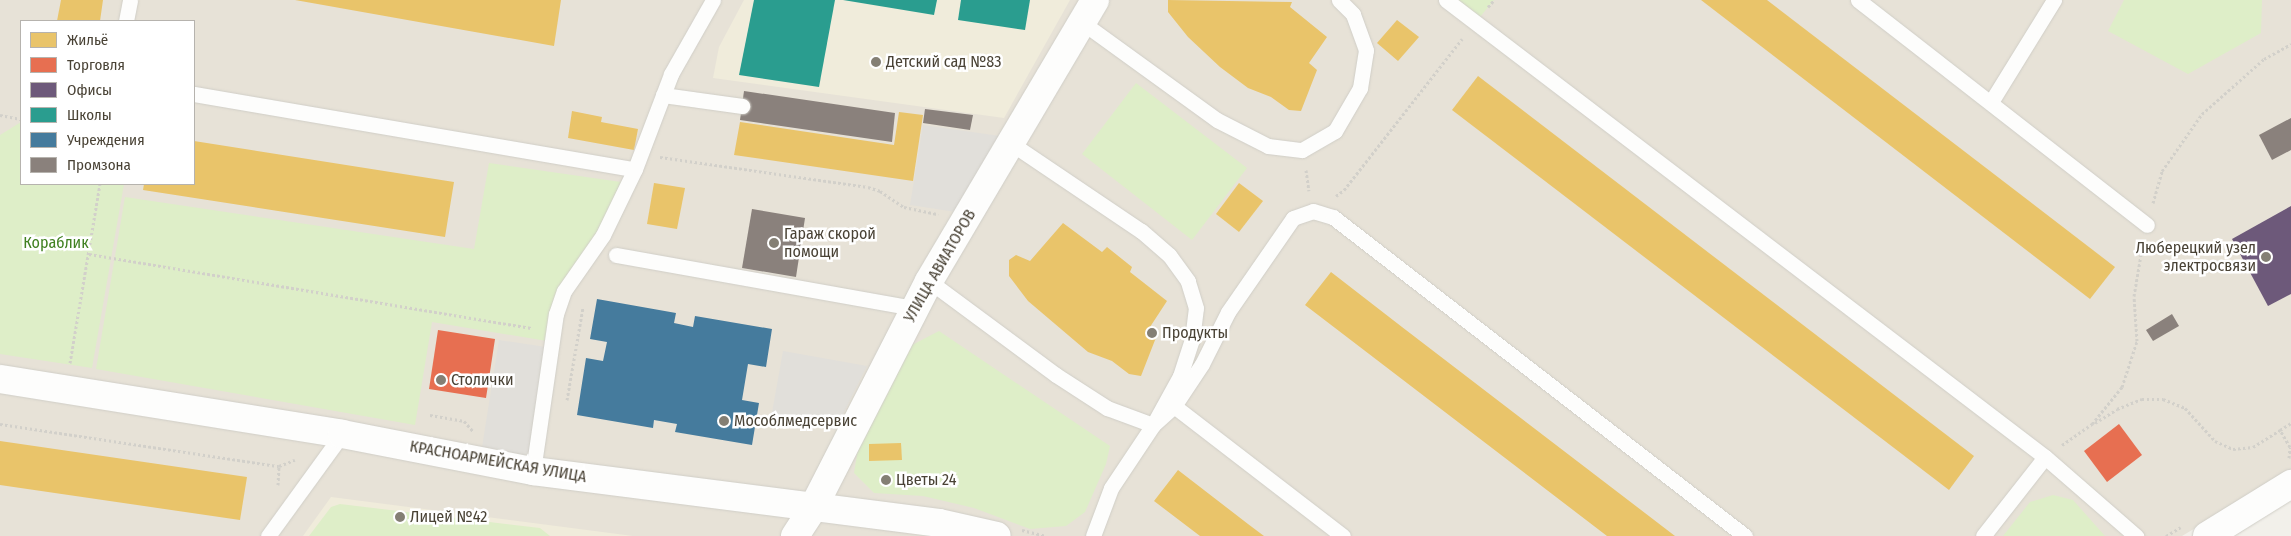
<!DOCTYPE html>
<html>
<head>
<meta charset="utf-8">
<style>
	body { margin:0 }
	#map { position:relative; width:2291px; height:536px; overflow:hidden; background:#f2f0ea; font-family:"Fira Sans Condensed",sans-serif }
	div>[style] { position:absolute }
	.residential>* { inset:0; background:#e7e2d7 }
	.education>* { inset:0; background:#f0ecdb }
	.green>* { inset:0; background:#deeec8 }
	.parking>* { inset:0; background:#e1dfda }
	.homes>* { inset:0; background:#e9c46a }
	.shops>* { inset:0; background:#e76f51 }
	.offices>* { inset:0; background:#6d597a }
	.schools>* { inset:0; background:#2a9d8f }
	.public>* { inset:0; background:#457b9d }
	.industry>* { inset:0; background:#8a817c }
	.path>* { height:3px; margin-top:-1.5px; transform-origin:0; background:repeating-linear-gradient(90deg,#d2d0ca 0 2.5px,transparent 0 5px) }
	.roads { filter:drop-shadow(0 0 1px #d0cec7) drop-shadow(0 0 1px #d0cec7) }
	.service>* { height:15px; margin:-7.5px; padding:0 7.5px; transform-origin:7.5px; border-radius:7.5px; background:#fdfdfc }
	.minor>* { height:28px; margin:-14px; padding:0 14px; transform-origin:14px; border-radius:14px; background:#fdfdfc }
	.tertiary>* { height:28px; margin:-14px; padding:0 14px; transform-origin:14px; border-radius:14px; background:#fdfdfc }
	.dots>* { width:14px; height:14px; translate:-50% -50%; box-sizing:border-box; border:2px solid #fff; border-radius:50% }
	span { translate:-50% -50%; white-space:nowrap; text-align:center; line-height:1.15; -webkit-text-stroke:5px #fff; paint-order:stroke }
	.poi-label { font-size:16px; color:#494235 }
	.left { translate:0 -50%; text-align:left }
	.right { translate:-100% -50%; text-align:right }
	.park-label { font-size:16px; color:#418122 }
	.street-label { font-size:16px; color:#494235 }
	.legend { position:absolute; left:20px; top:20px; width:175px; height:165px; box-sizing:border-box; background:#fff; border:1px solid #b6b3ae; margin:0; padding:6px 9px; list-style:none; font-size:15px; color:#494235 }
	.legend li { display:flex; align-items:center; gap:10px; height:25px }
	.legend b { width:25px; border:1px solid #b6b3ae }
</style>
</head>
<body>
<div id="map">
	<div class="residential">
		<div style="clip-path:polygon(evenodd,0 0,2291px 0,2291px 471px,2182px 536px,0 536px,0 0,21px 21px,194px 21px,194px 184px,21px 184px,21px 21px)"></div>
	</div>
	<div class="education">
		<div style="clip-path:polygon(744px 0,1070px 0,1004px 118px,713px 78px,719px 47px)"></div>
		<div style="clip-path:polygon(331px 497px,633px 536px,303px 536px)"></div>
	</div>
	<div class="green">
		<div style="clip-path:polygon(1446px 0,1494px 0,1475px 23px)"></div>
		<div style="clip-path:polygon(2124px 0,2262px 0,2261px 33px,2188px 74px,2108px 31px)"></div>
		<div style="clip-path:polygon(1136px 83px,1247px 168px,1192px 240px,1082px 154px)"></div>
		<div style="clip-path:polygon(21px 122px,21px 184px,124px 184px,92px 368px,0 354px,0 135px)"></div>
		<div style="clip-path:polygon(489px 163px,621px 182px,547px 341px,432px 322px,415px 425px,96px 369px,125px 197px,474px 249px)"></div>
		<div style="clip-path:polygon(939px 331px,1110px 446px,1106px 464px,1085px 512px,1066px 526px,1030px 529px,974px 508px,923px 496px,874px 493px,854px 473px,858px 449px,877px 403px,912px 345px)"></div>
		<div style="clip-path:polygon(2053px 495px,2073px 500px,2105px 536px,2003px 536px,2030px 502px)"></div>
		<div style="clip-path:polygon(340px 504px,540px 528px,550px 536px,309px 536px,331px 507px)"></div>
	</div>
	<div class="parking">
		<div style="clip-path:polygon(923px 125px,1000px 136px,956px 212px,910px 205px)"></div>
		<div style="clip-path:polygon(499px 340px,546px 347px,530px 456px,482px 447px)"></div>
		<div style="clip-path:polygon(783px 351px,867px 366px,835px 430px,771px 418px)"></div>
	</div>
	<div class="homes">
		<div style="clip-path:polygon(61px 0,103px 0,100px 21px,57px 21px)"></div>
		<div style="clip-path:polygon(295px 0,561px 0,554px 46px)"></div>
		<div style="clip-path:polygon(1168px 0,1292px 2px,1290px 7px,1327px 37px,1309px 63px,1317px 70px,1301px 111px,1289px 110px,1271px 97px,1248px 88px,1220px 67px,1188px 37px,1168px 12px)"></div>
		<div style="clip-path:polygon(1701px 0,1767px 0,2115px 267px,2090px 299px)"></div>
		<div style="clip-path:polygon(1397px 20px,1419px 37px,1398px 61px,1377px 43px)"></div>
		<div style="clip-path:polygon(1478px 76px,1974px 456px,1949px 490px,1452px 110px)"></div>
		<div style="clip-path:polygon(572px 111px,602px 117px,601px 122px,638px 129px,634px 150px,568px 138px)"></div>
		<div style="clip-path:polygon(899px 112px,923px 115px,913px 181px,734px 155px,740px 122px,894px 145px)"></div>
		<div style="clip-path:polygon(194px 141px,454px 182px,445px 237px,143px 190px,144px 184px,194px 184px)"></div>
		<div style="clip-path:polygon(654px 183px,685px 188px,677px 229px,647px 224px)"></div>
		<div style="clip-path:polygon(1239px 183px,1263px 201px,1239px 232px,1216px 214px)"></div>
		<div style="clip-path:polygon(1063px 223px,1102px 252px,1107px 247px,1132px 267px,1130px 272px,1167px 301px,1150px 327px,1157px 335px,1141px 376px,1129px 374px,1112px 361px,1088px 352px,1028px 301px,1009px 276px,1009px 260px,1016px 255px,1030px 261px)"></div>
		<div style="clip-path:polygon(1331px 272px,1402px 327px,1675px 536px,1607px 536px,1305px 305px)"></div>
		<div style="clip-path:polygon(0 441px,247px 477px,240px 520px,0 485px)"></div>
		<div style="clip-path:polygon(901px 443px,902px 460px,869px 461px,869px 444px)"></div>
		<div style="clip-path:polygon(1178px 470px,1248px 524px,1264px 536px,1200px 536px,1154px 501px)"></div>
	</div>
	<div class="shops">
		<div style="clip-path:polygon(438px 330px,495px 339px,486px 398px,429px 389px)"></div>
		<div style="clip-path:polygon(2119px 424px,2142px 455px,2107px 482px,2084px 451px)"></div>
	</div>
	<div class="offices">
		<div style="clip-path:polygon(2291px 206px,2291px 294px,2268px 306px,2232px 239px)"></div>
	</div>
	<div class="schools">
		<div style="clip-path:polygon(754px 0,835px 0,819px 87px,739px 75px)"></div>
		<div style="clip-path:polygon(843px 0,937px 0,934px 15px)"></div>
		<div style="clip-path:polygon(961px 0,1030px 0,1025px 30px,958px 20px)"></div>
	</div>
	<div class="public">
		<div style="clip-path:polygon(597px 299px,676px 313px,674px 323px,693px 327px,695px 316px,772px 329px,766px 367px,748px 364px,742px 400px,759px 403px,752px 445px,675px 432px,677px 424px,654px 420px,653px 428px,577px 415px,586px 358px,603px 361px,607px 342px,590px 339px)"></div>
	</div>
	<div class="industry">
		<div style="clip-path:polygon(744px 91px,895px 113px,892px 142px,740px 120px)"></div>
		<div style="clip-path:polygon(925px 109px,973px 115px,970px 130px,923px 123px)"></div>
		<div style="clip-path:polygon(2291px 118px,2291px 150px,2272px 160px,2259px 135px)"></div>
		<div style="clip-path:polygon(752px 209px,805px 218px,796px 277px,742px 268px)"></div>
		<div style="clip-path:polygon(2172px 314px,2179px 326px,2153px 341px,2146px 330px)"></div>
	</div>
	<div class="path">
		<div style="left:1488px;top:7px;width:9px;rotate:-49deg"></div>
		<div style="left:0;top:115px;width:21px;rotate:11deg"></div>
		<div style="left:660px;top:157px;width:210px;rotate:8.2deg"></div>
		<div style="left:868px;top:187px;width:13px;rotate:18deg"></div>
		<div style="left:880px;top:191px;width:29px;rotate:34deg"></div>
		<div style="left:904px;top:207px;width:35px;rotate:12deg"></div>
		<div style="left:1306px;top:170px;width:21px;rotate:82deg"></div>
		<div style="left:1336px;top:196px;width:10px;rotate:-37deg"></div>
		<div style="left:1344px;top:190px;width:192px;rotate:-52deg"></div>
		<div style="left:2153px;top:203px;width:33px;rotate:-74deg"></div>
		<div style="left:2162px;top:171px;width:70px;rotate:-54.9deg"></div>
		<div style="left:2202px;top:114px;width:83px;rotate:-41.6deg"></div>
		<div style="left:2264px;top:59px;width:31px;rotate:-29deg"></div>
		<div style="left:89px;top:254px;width:450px;rotate:9.5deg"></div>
		<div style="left:70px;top:363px;width:181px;rotate:-80.5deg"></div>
		<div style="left:567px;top:400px;width:94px;rotate:-80.2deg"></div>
		<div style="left:430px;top:415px;width:35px;rotate:10deg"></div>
		<div style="left:464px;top:421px;width:13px;rotate:48deg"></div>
		<div style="left:2095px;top:423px;width:26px;rotate:-32deg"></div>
		<div style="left:2117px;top:409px;width:27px;rotate:-22deg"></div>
		<div style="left:2142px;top:399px;width:21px"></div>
		<div style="left:2163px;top:399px;width:24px;rotate:22deg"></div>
		<div style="left:2185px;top:408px;width:45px;rotate:47.7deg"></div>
		<div style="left:2215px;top:441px;width:20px;rotate:24deg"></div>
		<div style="left:2233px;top:449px;width:20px;rotate:-6deg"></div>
		<div style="left:2253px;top:447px;width:32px;rotate:-32deg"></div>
		<div style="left:0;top:424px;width:282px;rotate:8.6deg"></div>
		<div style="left:279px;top:466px;width:17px;rotate:-21deg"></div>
		<div style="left:2062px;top:445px;width:37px;rotate:-35deg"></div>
		<div style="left:2092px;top:424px;width:48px;rotate:-51deg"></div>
		<div style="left:2122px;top:387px;width:48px;rotate:-71.9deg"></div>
		<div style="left:2137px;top:341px;width:45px;rotate:-93.8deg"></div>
		<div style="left:2134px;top:296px;width:54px;rotate:-80.4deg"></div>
		<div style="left:2289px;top:458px;width:11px;rotate:-85deg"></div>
		<div style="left:2290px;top:447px;width:20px;rotate:-120deg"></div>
		<div style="left:2280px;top:430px;width:13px;rotate:-32deg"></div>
		<div style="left:278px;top:485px;width:19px;rotate:-87deg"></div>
		<div style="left:1022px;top:530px;width:25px;rotate:14deg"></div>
		<div style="left:2166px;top:536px;width:17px;rotate:-31deg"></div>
	</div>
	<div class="roads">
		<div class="service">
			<div style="left:1446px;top:0;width:753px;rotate:37.34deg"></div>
			<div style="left:2045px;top:457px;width:121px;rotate:41deg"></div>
			<div style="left:1858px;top:0;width:366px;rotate:37.9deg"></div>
			<div style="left:126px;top:21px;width:21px;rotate:-79deg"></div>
			<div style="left:1083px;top:23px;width:165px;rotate:35.9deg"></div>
			<div style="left:1217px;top:120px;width:57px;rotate:27deg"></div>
			<div style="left:1268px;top:146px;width:34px;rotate:7deg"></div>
			<div style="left:1302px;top:150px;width:38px;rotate:-30deg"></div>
			<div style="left:1335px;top:131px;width:50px;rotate:-59.8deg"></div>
			<div style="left:1360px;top:88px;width:38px;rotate:-81deg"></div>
			<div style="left:1366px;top:50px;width:38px;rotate:-110deg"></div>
			<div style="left:1353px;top:14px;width:20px;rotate:-135deg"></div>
			<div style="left:194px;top:94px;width:447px;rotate:9.7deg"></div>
			<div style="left:663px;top:95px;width:80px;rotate:7.9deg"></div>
			<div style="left:1991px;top:102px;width:120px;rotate:-58.3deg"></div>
			<div style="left:616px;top:255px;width:304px;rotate:10.1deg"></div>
			<div style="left:929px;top:281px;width:158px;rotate:36.5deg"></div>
			<div style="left:1056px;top:375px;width:61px;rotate:32.9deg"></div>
			<div style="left:1107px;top:408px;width:49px;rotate:20.3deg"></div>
			<div style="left:1153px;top:425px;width:56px;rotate:-61.1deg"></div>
			<div style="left:1180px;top:376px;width:38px;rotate:-72deg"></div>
			<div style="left:1192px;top:340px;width:32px;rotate:-83deg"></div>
			<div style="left:1196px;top:308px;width:28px;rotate:-107deg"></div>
			<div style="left:1188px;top:281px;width:32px;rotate:-126deg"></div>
			<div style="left:1169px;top:255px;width:37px;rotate:-139deg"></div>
			<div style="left:1141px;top:231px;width:156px;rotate:-146deg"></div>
			<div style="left:1174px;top:406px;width:213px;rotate:37.6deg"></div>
			<div style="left:533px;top:471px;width:159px;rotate:-81.7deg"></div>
			<div style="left:556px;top:314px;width:24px;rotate:-71deg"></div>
			<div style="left:564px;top:291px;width:68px;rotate:-55.1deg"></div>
			<div style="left:603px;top:235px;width:73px;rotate:-64.1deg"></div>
			<div style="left:635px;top:169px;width:102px;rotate:-69.2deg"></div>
			<div style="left:671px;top:74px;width:85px;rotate:-60.4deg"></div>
			<div style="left:268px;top:536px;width:126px;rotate:-54deg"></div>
			<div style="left:1093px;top:536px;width:51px;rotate:-69.4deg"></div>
			<div style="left:1111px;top:488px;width:76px;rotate:-56.3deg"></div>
			<div style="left:1153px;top:425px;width:28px;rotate:-42deg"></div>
			<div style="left:1174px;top:406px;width:50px;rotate:-56.3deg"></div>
			<div style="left:1202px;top:364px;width:58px;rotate:-63.4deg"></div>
			<div style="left:1228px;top:312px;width:114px;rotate:-55.3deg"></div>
			<div style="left:1293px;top:218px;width:21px;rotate:-19deg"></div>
			<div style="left:1313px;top:211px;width:21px;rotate:17deg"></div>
			<div style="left:1333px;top:217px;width:521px;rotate:37.75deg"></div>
			<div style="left:1983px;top:536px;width:100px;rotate:-51.9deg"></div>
		</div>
		<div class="minor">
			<div style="left:795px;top:536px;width:33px;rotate:-57deg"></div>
			<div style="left:813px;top:508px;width:255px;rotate:-62.9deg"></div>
			<div style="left:929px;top:281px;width:326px;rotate:-59.4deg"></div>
		</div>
		<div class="tertiary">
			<div style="left:0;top:379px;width:346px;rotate:9.1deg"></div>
			<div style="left:342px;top:434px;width:195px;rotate:11deg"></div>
			<div style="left:533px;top:471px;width:409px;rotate:7.3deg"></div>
			<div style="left:939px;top:523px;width:59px;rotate:12.6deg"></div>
			<div style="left:2207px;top:536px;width:99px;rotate:-31.8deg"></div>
		</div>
	</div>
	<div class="dots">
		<div style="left:876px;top:62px;background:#847f74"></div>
		<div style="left:774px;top:243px;background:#847f74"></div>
		<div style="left:2266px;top:257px;background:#847f74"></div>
		<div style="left:1152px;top:333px;background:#847f74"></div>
		<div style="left:441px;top:380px;background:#847f74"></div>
		<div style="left:724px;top:421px;background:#847f74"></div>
		<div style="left:886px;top:480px;background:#847f74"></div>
		<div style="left:400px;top:517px;background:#847f74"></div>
	</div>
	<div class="poi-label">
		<span class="left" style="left:886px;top:62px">Детский сад №83</span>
		<span class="left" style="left:784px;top:243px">Гараж скорой<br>помощи</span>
		<span class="right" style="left:2256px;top:257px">Люберецкий узел<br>электросвязи</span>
		<span class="left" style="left:1162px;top:333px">Продукты</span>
		<span class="left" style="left:451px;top:380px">Столички</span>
		<span class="left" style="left:734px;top:421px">Мособлмедсервис</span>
		<span class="left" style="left:896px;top:480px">Цветы 24</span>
		<span class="left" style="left:410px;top:517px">Лицей №42</span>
	</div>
	<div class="park-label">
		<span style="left:56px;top:243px">Кораблик</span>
	</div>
	<div class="street-label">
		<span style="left:940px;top:266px;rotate:-60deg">УЛИЦА АВИАТОРОВ</span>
		<span style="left:498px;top:462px;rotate:10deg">КРАСНОАРМЕЙСКАЯ УЛИЦА</span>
	</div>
	<ul class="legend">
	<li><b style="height:14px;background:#e9c46a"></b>Жильё</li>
	<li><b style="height:14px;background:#e76f51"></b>Торговля</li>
	<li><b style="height:14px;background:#6d597a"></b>Офисы</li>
	<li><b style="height:14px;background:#2a9d8f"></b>Школы</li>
	<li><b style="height:14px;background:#457b9d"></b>Учреждения</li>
	<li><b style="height:14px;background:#8a817c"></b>Промзона</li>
	</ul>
</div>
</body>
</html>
